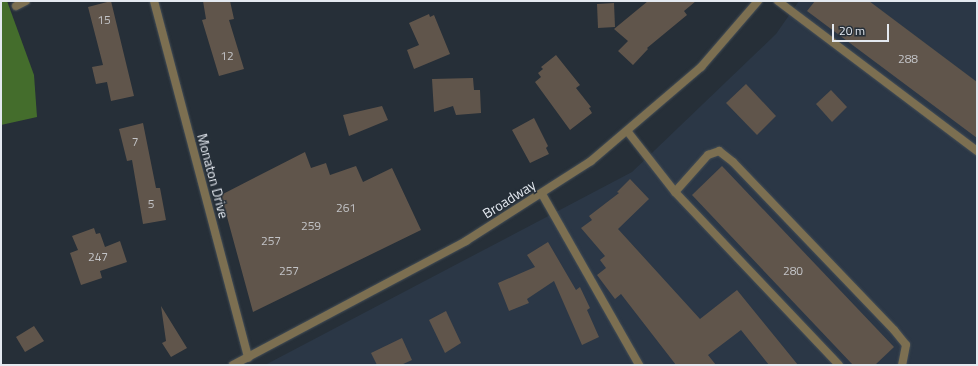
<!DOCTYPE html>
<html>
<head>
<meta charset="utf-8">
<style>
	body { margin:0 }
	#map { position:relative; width:978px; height:366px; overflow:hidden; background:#262f38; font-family:"Titillium Web",sans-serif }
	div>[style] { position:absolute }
	.built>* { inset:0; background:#2b3746 }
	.forest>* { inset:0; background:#446d2c }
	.building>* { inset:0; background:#60554b }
	.roads { filter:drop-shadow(0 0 1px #444d55) drop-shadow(0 0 1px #444d55) }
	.service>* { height:8px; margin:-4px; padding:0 4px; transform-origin:4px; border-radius:4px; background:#7c6f51 }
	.minor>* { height:8px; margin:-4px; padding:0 4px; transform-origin:4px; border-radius:4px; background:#7c6f51 }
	span { translate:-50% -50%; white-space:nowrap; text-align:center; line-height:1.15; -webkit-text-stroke:3px #262f38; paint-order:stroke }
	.number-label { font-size:12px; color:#c3c4c7 }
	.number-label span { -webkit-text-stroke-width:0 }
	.street-label { font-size:14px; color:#e4e9f0 }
	.frame { position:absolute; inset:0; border:2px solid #e4e9f0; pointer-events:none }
	.scale { position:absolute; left:832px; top:24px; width:57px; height:18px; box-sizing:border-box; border:2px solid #e4e9f0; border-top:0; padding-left:5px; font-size:12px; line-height:14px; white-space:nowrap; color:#e4e9f0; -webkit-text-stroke:3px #262f38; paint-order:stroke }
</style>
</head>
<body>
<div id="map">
	<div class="built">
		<div style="clip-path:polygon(799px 1px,977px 1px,977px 365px,265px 365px,632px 172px,776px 34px)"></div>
	</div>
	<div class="forest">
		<div style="clip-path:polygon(1px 1px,7px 1px,34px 75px,37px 117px,1px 125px)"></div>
	</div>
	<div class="building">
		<div style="clip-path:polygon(111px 1px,134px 96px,111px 101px,107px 82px,96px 84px,92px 67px,103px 65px,88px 7px)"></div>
		<div style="clip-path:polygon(203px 1px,230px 1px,234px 19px,229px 20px,244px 69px,219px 76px,202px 20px,206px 19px)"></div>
		<div style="clip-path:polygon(648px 1px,696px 1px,684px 11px,687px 15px,647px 48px,648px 49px,633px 65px,618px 51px,628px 41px,614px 29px)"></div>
		<div style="clip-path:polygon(815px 1px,869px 1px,977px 82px,977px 138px,807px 11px)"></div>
		<div style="clip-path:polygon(614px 3px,615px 27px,598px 28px,597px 4px)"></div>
		<div style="clip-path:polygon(429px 14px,430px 17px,434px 15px,450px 54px,414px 69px,407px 50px,419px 45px,409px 23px)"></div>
		<div style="clip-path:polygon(556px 55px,580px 85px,576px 88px,591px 107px,589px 108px,592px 113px,570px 130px,535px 82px,541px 77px,538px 73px,543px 69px,541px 67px)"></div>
		<div style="clip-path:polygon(473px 78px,474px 90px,480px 90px,481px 113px,456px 115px,453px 106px,434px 112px,432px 79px)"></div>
		<div style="clip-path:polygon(746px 84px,776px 116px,757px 135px,726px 103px)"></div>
		<div style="clip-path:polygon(831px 90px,847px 107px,832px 122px,816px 104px)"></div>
		<div style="clip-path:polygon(382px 106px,388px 120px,349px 136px,343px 115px)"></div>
		<div style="clip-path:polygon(534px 118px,548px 146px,546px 148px,549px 154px,530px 163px,512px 130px)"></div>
		<div style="clip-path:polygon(143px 123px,156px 188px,160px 188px,166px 220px,143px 224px,132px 160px,127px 161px,119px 129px)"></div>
		<div style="clip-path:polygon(305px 152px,311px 168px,326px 163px,330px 175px,356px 166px,363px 182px,392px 168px,421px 230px,253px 312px,221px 195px)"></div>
		<div style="clip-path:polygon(722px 166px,894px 347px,875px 365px,853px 365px,692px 195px)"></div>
		<div style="clip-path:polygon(630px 179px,649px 199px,618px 229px,700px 319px,737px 290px,798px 365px,769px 365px,741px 330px,708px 355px,716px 365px,676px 365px,621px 294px,615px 299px,597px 275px,606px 268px,600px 260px,605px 256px,581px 228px,592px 220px,589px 216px,619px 193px,617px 192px)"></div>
		<div style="clip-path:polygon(94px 228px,96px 234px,100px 233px,105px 247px,120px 241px,127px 262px,100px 271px,102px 278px,81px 285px,70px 253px,78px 250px,72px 236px)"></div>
		<div style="clip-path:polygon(548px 242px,576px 290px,580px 287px,590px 308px,587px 310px,599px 337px,582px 345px,554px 281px,527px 299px,529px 303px,509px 311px,498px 283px,535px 267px,527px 255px)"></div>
		<div style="clip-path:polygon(161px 306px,187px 348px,171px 357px,162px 343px,166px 341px)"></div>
		<div style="clip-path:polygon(446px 311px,461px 343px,445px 353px,429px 320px)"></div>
		<div style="clip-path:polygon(34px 326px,44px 341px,25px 352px,16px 337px)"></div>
		<div style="clip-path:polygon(402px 338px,412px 360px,401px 365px,377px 365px,371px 353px)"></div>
	</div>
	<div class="roads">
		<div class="service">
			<div style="left:778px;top:1px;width:249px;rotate:37deg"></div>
			<div style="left:628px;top:132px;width:76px;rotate:51.9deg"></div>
			<div style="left:675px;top:192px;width:238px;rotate:46.5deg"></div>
			<div style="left:675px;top:192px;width:50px;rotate:-48.3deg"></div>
			<div style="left:708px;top:155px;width:12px;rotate:-20deg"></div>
			<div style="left:719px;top:151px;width:18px;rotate:38deg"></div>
			<div style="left:733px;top:162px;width:233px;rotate:46.2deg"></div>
			<div style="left:894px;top:330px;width:19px;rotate:51deg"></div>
			<div style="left:906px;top:345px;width:20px;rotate:101deg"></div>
			<div style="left:542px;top:194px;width:197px;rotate:60.4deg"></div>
		</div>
		<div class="minor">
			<div style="left:154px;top:1px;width:369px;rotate:75.2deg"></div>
			<div style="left:16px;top:6px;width:11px;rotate:-27deg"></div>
			<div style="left:233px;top:365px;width:264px;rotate:-28deg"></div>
			<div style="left:466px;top:241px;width:148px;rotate:-32.6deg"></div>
			<div style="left:591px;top:161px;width:145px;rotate:-40.5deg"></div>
			<div style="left:701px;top:67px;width:87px;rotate:-49.2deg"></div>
		</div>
	</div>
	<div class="number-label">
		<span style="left:104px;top:20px">15</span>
		<span style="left:227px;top:56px">12</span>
		<span style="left:908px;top:59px">288</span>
		<span style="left:135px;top:142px">7</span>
		<span style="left:151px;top:204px">5</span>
		<span style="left:346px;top:208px">261</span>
		<span style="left:311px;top:226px">259</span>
		<span style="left:271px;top:241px">257</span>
		<span style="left:98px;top:257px">247</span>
		<span style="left:289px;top:271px">257</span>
		<span style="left:793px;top:271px">280</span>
	</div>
	<div class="street-label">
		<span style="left:213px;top:176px;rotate:75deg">Monaton Drive</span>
		<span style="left:509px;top:199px;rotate:-32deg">Broadway</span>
	</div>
	<div class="frame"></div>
	<div class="scale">20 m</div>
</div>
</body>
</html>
